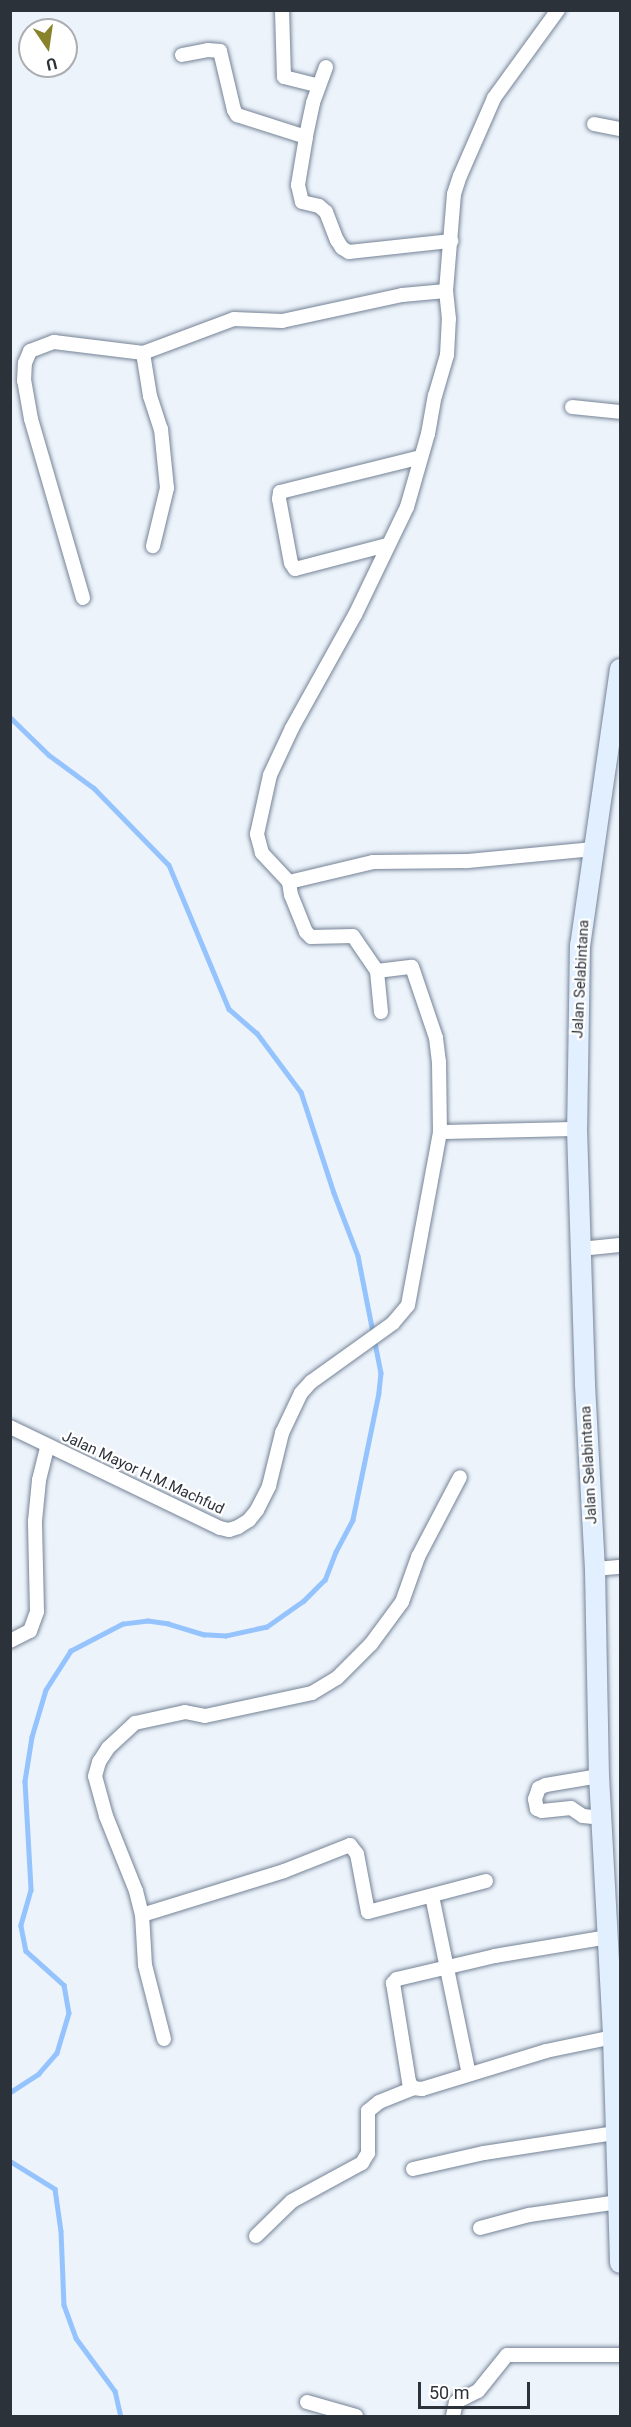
<!DOCTYPE html>
<html>
<head>
<meta charset="utf-8">
<style>
	body { margin:0 }
	#map { position:relative; width:631px; height:2427px; overflow:hidden; background:#ecf3fb; font-family:Roboto,sans-serif }
	div>[style] { position:absolute }
	.stream>* { height:4.5px; margin:-2.25px; padding:0 2.25px; transform-origin:2.25px; border-radius:2.25px; background:#95c3fe }
	.roads { filter:drop-shadow(0 0 2px #758396) drop-shadow(0 0 2px #758396) }
	.street>* { height:14px; margin:-7px; padding:0 7px; transform-origin:7px; border-radius:7px; background:#fff }
	.secondary>* { height:20px; margin:-10px; padding:0 10px; transform-origin:10px; border-radius:10px; background:#e2efff }
	span { translate:-50% -50%; white-space:nowrap; text-align:center; line-height:1.15; -webkit-text-stroke:4.5px #fff; paint-order:stroke }
	.street-label { font-size:15px; color:#2c323a }
	.frame { position:absolute; inset:0; border:12px solid #2c323a; pointer-events:none }
	.north { position:absolute; left:18px; top:18px; width:60px; height:60px; box-sizing:border-box; background:#fff; border:2px solid #abadb0; border-radius:50%; rotate:167deg; font-size:16px; font-weight:700; line-height:24px; text-align:center; color:#2c323a }
	.north::after { content:''; display:block; margin:auto; width:21px; height:27px; background:#88822a; clip-path:polygon(50% 0,100% 100%,50% 72%,0 100%) }
	.scale { position:absolute; left:418px; top:2382px; width:112px; height:27px; box-sizing:border-box; border:3px solid #2c323a; border-top:0; padding-left:8px; font-size:18px; line-height:21px; white-space:nowrap; color:#2c323a; -webkit-text-stroke:4px #fff; paint-order:stroke }
</style>
</head>
<body>
<div id="map">
	<div class="stream">
		<div style="left:10px;top:717px;width:54px;rotate:44.3deg"></div>
		<div style="left:49px;top:755px;width:56px;rotate:36.3deg"></div>
		<div style="left:94px;top:788px;width:107px;rotate:45.8deg"></div>
		<div style="left:169px;top:865px;width:156px;rotate:67.4deg"></div>
		<div style="left:229px;top:1009px;width:37px;rotate:41deg"></div>
		<div style="left:257px;top:1033px;width:74px;rotate:53.3deg"></div>
		<div style="left:301px;top:1092px;width:106px;rotate:71.9deg"></div>
		<div style="left:334px;top:1193px;width:67px;rotate:69.1deg"></div>
		<div style="left:358px;top:1256px;width:119px;rotate:78.9deg"></div>
		<div style="left:381px;top:1373px;width:20px;rotate:96deg"></div>
		<div style="left:379px;top:1393px;width:130px;rotate:101.6deg"></div>
		<div style="left:353px;top:1520px;width:36px;rotate:118deg"></div>
		<div style="left:336px;top:1552px;width:30px;rotate:111deg"></div>
		<div style="left:325px;top:1580px;width:30px;rotate:135deg"></div>
		<div style="left:304px;top:1601px;width:45px;rotate:144.9deg"></div>
		<div style="left:267px;top:1627px;width:42px;rotate:167.6deg"></div>
		<div style="left:226px;top:1636px;width:22px;rotate:-177deg"></div>
		<div style="left:204px;top:1635px;width:37px;rotate:-163deg"></div>
		<div style="left:169px;top:1624px;width:21px;rotate:-172deg"></div>
		<div style="left:148px;top:1621px;width:25px;rotate:173deg"></div>
		<div style="left:123px;top:1624px;width:59px;rotate:152.6deg"></div>
		<div style="left:71px;top:1651px;width:46px;rotate:122.7deg"></div>
		<div style="left:46px;top:1690px;width:49px;rotate:106.6deg"></div>
		<div style="left:32px;top:1737px;width:45px;rotate:99deg"></div>
		<div style="left:25px;top:1781px;width:109px;rotate:86.8deg"></div>
		<div style="left:31px;top:1890px;width:37px;rotate:106deg"></div>
		<div style="left:21px;top:1926px;width:25px;rotate:79deg"></div>
		<div style="left:26px;top:1951px;width:51px;rotate:41.8deg"></div>
		<div style="left:64px;top:1985px;width:28px;rotate:80deg"></div>
		<div style="left:69px;top:2013px;width:42px;rotate:106.7deg"></div>
		<div style="left:57px;top:2053px;width:28px;rotate:131deg"></div>
		<div style="left:39px;top:2074px;width:35px;rotate:147deg"></div>
		<div style="left:10px;top:2161px;width:53px;rotate:31.9deg"></div>
		<div style="left:55px;top:2189px;width:42px;rotate:81.9deg"></div>
		<div style="left:61px;top:2231px;width:74px;rotate:87.7deg"></div>
		<div style="left:64px;top:2305px;width:35px;rotate:70deg"></div>
		<div style="left:76px;top:2338px;width:66px;rotate:53.7deg"></div>
		<div style="left:115px;top:2391px;width:26px;rotate:77deg"></div>
	</div>
	<div class="roads">
		<div class="street">
			<div style="left:282px;top:10px;width:67px;rotate:88.3deg"></div>
			<div style="left:284px;top:77px;width:36px;rotate:14deg"></div>
			<div style="left:182px;top:55px;width:26px;rotate:-11deg"></div>
			<div style="left:208px;top:50px;width:12px;rotate:5deg"></div>
			<div style="left:220px;top:51px;width:61px;rotate:76.7deg"></div>
			<div style="left:234px;top:110px;width:6px;rotate:59deg"></div>
			<div style="left:237px;top:115px;width:72px;rotate:17.7deg"></div>
			<div style="left:326px;top:67px;width:38px;rotate:110deg"></div>
			<div style="left:313px;top:103px;width:35px;rotate:102deg"></div>
			<div style="left:306px;top:137px;width:49px;rotate:99.5deg"></div>
			<div style="left:298px;top:185px;width:17px;rotate:77deg"></div>
			<div style="left:302px;top:202px;width:17px;rotate:13deg"></div>
			<div style="left:319px;top:206px;width:9px;rotate:41deg"></div>
			<div style="left:326px;top:212px;width:30px;rotate:69deg"></div>
			<div style="left:337px;top:240px;width:9px;rotate:58deg"></div>
			<div style="left:342px;top:248px;width:8px;rotate:30deg"></div>
			<div style="left:349px;top:252px;width:103px;rotate:-6.2deg"></div>
			<div style="left:594px;top:124px;width:26px;rotate:11deg"></div>
			<div style="left:143px;top:353px;width:44px;rotate:80.8deg"></div>
			<div style="left:150px;top:396px;width:35px;rotate:72deg"></div>
			<div style="left:161px;top:429px;width:59px;rotate:84.2deg"></div>
			<div style="left:167px;top:488px;width:60px;rotate:103.6deg"></div>
			<div style="left:572px;top:407px;width:48px;rotate:5.9deg"></div>
			<div style="left:387px;top:545px;width:95px;rotate:165.4deg"></div>
			<div style="left:295px;top:569px;width:7px;rotate:-124deg"></div>
			<div style="left:291px;top:563px;width:65px;rotate:-100.6deg"></div>
			<div style="left:279px;top:499px;width:7px;rotate:-82deg"></div>
			<div style="left:280px;top:492px;width:145px;rotate:-13.9deg"></div>
			<div style="left:83px;top:598px;width:186px;rotate:-106.2deg"></div>
			<div style="left:31px;top:419px;width:39px;rotate:-100deg"></div>
			<div style="left:24px;top:381px;width:18px;rotate:-87deg"></div>
			<div style="left:25px;top:363px;width:13px;rotate:-67deg"></div>
			<div style="left:30px;top:351px;width:26px;rotate:-21deg"></div>
			<div style="left:54px;top:342px;width:90px;rotate:7deg"></div>
			<div style="left:143px;top:353px;width:97px;rotate:-20.5deg"></div>
			<div style="left:234px;top:319px;width:48px;rotate:2.4deg"></div>
			<div style="left:282px;top:321px;width:123px;rotate:-12.2deg"></div>
			<div style="left:402px;top:295px;width:44px;rotate:-5.2deg"></div>
			<div style="left:289px;top:882px;width:40px;rotate:-133deg"></div>
			<div style="left:262px;top:853px;width:20px;rotate:-105deg"></div>
			<div style="left:257px;top:834px;width:60px;rotate:-77.6deg"></div>
			<div style="left:270px;top:775px;width:52px;rotate:-64.9deg"></div>
			<div style="left:292px;top:728px;width:129px;rotate:-60.9deg"></div>
			<div style="left:355px;top:615px;width:120px;rotate:-64.3deg"></div>
			<div style="left:407px;top:507px;width:76px;rotate:-74deg"></div>
			<div style="left:428px;top:434px;width:39px;rotate:-80deg"></div>
			<div style="left:435px;top:396px;width:43px;rotate:-73.7deg"></div>
			<div style="left:447px;top:355px;width:36px;rotate:-87deg"></div>
			<div style="left:449px;top:319px;width:28px;rotate:-96deg"></div>
			<div style="left:446px;top:291px;width:97px;rotate:-85.3deg"></div>
			<div style="left:454px;top:194px;width:19px;rotate:-72deg"></div>
			<div style="left:460px;top:176px;width:85px;rotate:-66.4deg"></div>
			<div style="left:494px;top:98px;width:109px;rotate:-54deg"></div>
			<div style="left:377px;top:971px;width:42px;rotate:-124.4deg"></div>
			<div style="left:353px;top:936px;width:42px;rotate:178.6deg"></div>
			<div style="left:311px;top:937px;width:7px;rotate:-135deg"></div>
			<div style="left:306px;top:932px;width:40px;rotate:-112deg"></div>
			<div style="left:291px;top:895px;width:13px;rotate:-99deg"></div>
			<div style="left:289px;top:882px;width:86px;rotate:-13.4deg"></div>
			<div style="left:373px;top:862px;width:94px;rotate:-0.6deg"></div>
			<div style="left:467px;top:861px;width:128px;rotate:-5.4deg"></div>
			<div style="left:381px;top:1012px;width:41px;rotate:-95.6deg"></div>
			<div style="left:377px;top:971px;width:35px;rotate:-7deg"></div>
			<div style="left:412px;top:967px;width:75px;rotate:71.3deg"></div>
			<div style="left:436px;top:1038px;width:24px;rotate:83deg"></div>
			<div style="left:439px;top:1062px;width:70px;rotate:89.2deg"></div>
			<div style="left:580px;top:1249px;width:40px;rotate:-5.7deg"></div>
			<div style="left:10px;top:1427px;width:233px;rotate:25.7deg"></div>
			<div style="left:220px;top:1528px;width:9px;rotate:13deg"></div>
			<div style="left:229px;top:1530px;width:9px;rotate:-18deg"></div>
			<div style="left:238px;top:1527px;width:13px;rotate:-32deg"></div>
			<div style="left:249px;top:1520px;width:13px;rotate:-51deg"></div>
			<div style="left:257px;top:1510px;width:27px;rotate:-63deg"></div>
			<div style="left:269px;top:1486px;width:55px;rotate:-76.2deg"></div>
			<div style="left:282px;top:1433px;width:44px;rotate:-64.6deg"></div>
			<div style="left:301px;top:1393px;width:15px;rotate:-48deg"></div>
			<div style="left:311px;top:1382px;width:101px;rotate:-35.7deg"></div>
			<div style="left:393px;top:1323px;width:23px;rotate:-50deg"></div>
			<div style="left:408px;top:1305px;width:176px;rotate:-79.5deg"></div>
			<div style="left:440px;top:1132px;width:137px;rotate:-1.3deg"></div>
			<div style="left:595px;top:1569px;width:25px;rotate:-5deg"></div>
			<div style="left:10px;top:1641px;width:22px;rotate:-27deg"></div>
			<div style="left:30px;top:1631px;width:20px;rotate:-70deg"></div>
			<div style="left:37px;top:1612px;width:91px;rotate:-91.3deg"></div>
			<div style="left:35px;top:1521px;width:41px;rotate:-84.4deg"></div>
			<div style="left:39px;top:1480px;width:34px;rotate:-76deg"></div>
			<div style="left:599px;top:1776px;width:54px;rotate:170.4deg"></div>
			<div style="left:546px;top:1785px;width:8px;rotate:157deg"></div>
			<div style="left:539px;top:1788px;width:12px;rotate:110deg"></div>
			<div style="left:535px;top:1799px;width:10px;rotate:79deg"></div>
			<div style="left:537px;top:1809px;width:5px;rotate:22deg"></div>
			<div style="left:542px;top:1811px;width:29px;rotate:-6deg"></div>
			<div style="left:571px;top:1808px;width:14px;rotate:34deg"></div>
			<div style="left:583px;top:1816px;width:18px;rotate:6deg"></div>
			<div style="left:432px;top:1896px;width:182px;rotate:78.3deg"></div>
			<div style="left:142px;top:1915px;width:149px;rotate:-17.2deg"></div>
			<div style="left:284px;top:1871px;width:71px;rotate:-21.5deg"></div>
			<div style="left:350px;top:1845px;width:11px;rotate:52deg"></div>
			<div style="left:357px;top:1854px;width:59px;rotate:79.3deg"></div>
			<div style="left:368px;top:1912px;width:122px;rotate:-14.7deg"></div>
			<div style="left:608px;top:1937px;width:115px;rotate:170.5deg"></div>
			<div style="left:495px;top:1956px;width:101px;rotate:166.8deg"></div>
			<div style="left:397px;top:1979px;width:6px;rotate:135deg"></div>
			<div style="left:393px;top:1983px;width:100px;rotate:80.8deg"></div>
			<div style="left:409px;top:2082px;width:7px;rotate:56deg"></div>
			<div style="left:413px;top:2088px;width:9px;rotate:6deg"></div>
			<div style="left:422px;top:2089px;width:130px;rotate:-17deg"></div>
			<div style="left:546px;top:2051px;width:68px;rotate:-11.8deg"></div>
			<div style="left:164px;top:2039px;width:76px;rotate:-104.4deg"></div>
			<div style="left:145px;top:1965px;width:50px;rotate:-93.4deg"></div>
			<div style="left:142px;top:1915px;width:25px;rotate:-104deg"></div>
			<div style="left:136px;top:1891px;width:81px;rotate:-111.8deg"></div>
			<div style="left:106px;top:1816px;width:41px;rotate:-105.4deg"></div>
			<div style="left:95px;top:1776px;width:15px;rotate:-74deg"></div>
			<div style="left:99px;top:1762px;width:17px;rotate:-57deg"></div>
			<div style="left:108px;top:1748px;width:37px;rotate:-43deg"></div>
			<div style="left:135px;top:1723px;width:51px;rotate:-12.4deg"></div>
			<div style="left:185px;top:1712px;width:20px;rotate:11deg"></div>
			<div style="left:205px;top:1716px;width:109px;rotate:-12.1deg"></div>
			<div style="left:312px;top:1693px;width:29px;rotate:-31deg"></div>
			<div style="left:337px;top:1678px;width:48px;rotate:-45deg"></div>
			<div style="left:371px;top:1644px;width:52px;rotate:-53.6deg"></div>
			<div style="left:402px;top:1602px;width:48px;rotate:-70.4deg"></div>
			<div style="left:418px;top:1557px;width:90px;rotate:-62.3deg"></div>
			<div style="left:413px;top:2169px;width:73px;rotate:-12.7deg"></div>
			<div style="left:484px;top:2153px;width:133px;rotate:-8.7deg"></div>
			<div style="left:480px;top:2228px;width:51px;rotate:-14.9deg"></div>
			<div style="left:529px;top:2215px;width:90px;rotate:-8.3deg"></div>
			<div style="left:256px;top:2236px;width:50px;rotate:-44.2deg"></div>
			<div style="left:292px;top:2201px;width:80px;rotate:-28.5deg"></div>
			<div style="left:362px;top:2163px;width:12px;rotate:-59deg"></div>
			<div style="left:368px;top:2153px;width:42px;rotate:-90deg"></div>
			<div style="left:368px;top:2111px;width:14px;rotate:-39deg"></div>
			<div style="left:379px;top:2102px;width:37px;rotate:-22deg"></div>
			<div style="left:307px;top:2402px;width:51px;rotate:15.9deg"></div>
			<div style="left:453px;top:2416px;width:14px;rotate:-78deg"></div>
			<div style="left:456px;top:2402px;width:25px;rotate:-27deg"></div>
			<div style="left:478px;top:2391px;width:46px;rotate:-51.1deg"></div>
			<div style="left:507px;top:2355px;width:113px"></div>
		</div>
		<div class="secondary">
			<div style="left:620px;top:669px;width:279px;rotate:98.2deg"></div>
			<div style="left:580px;top:945px;width:184px;rotate:90.9deg"></div>
			<div style="left:577px;top:1129px;width:256px;rotate:88.2deg"></div>
			<div style="left:585px;top:1385px;width:184px;rotate:86.9deg"></div>
			<div style="left:595px;top:1569px;width:207px;rotate:88.9deg"></div>
			<div style="left:599px;top:1776px;width:261px;rotate:86.9deg"></div>
			<div style="left:613px;top:2037px;width:226px;rotate:88.2deg"></div>
		</div>
	</div>
	<div class="street-label">
		<span style="left:581px;top:979px;rotate:-87deg">Jalan Selabintana</span>
		<span style="left:589px;top:1465px;rotate:-93deg">Jalan Selabintana</span>
		<span style="left:143px;top:1473px;rotate:25deg">Jalan Mayor H.M.Machfud</span>
	</div>
	<div class="frame"></div>
	<div class="north">U</div>
	<div class="scale">50 m</div>
</div>
</body>
</html>
